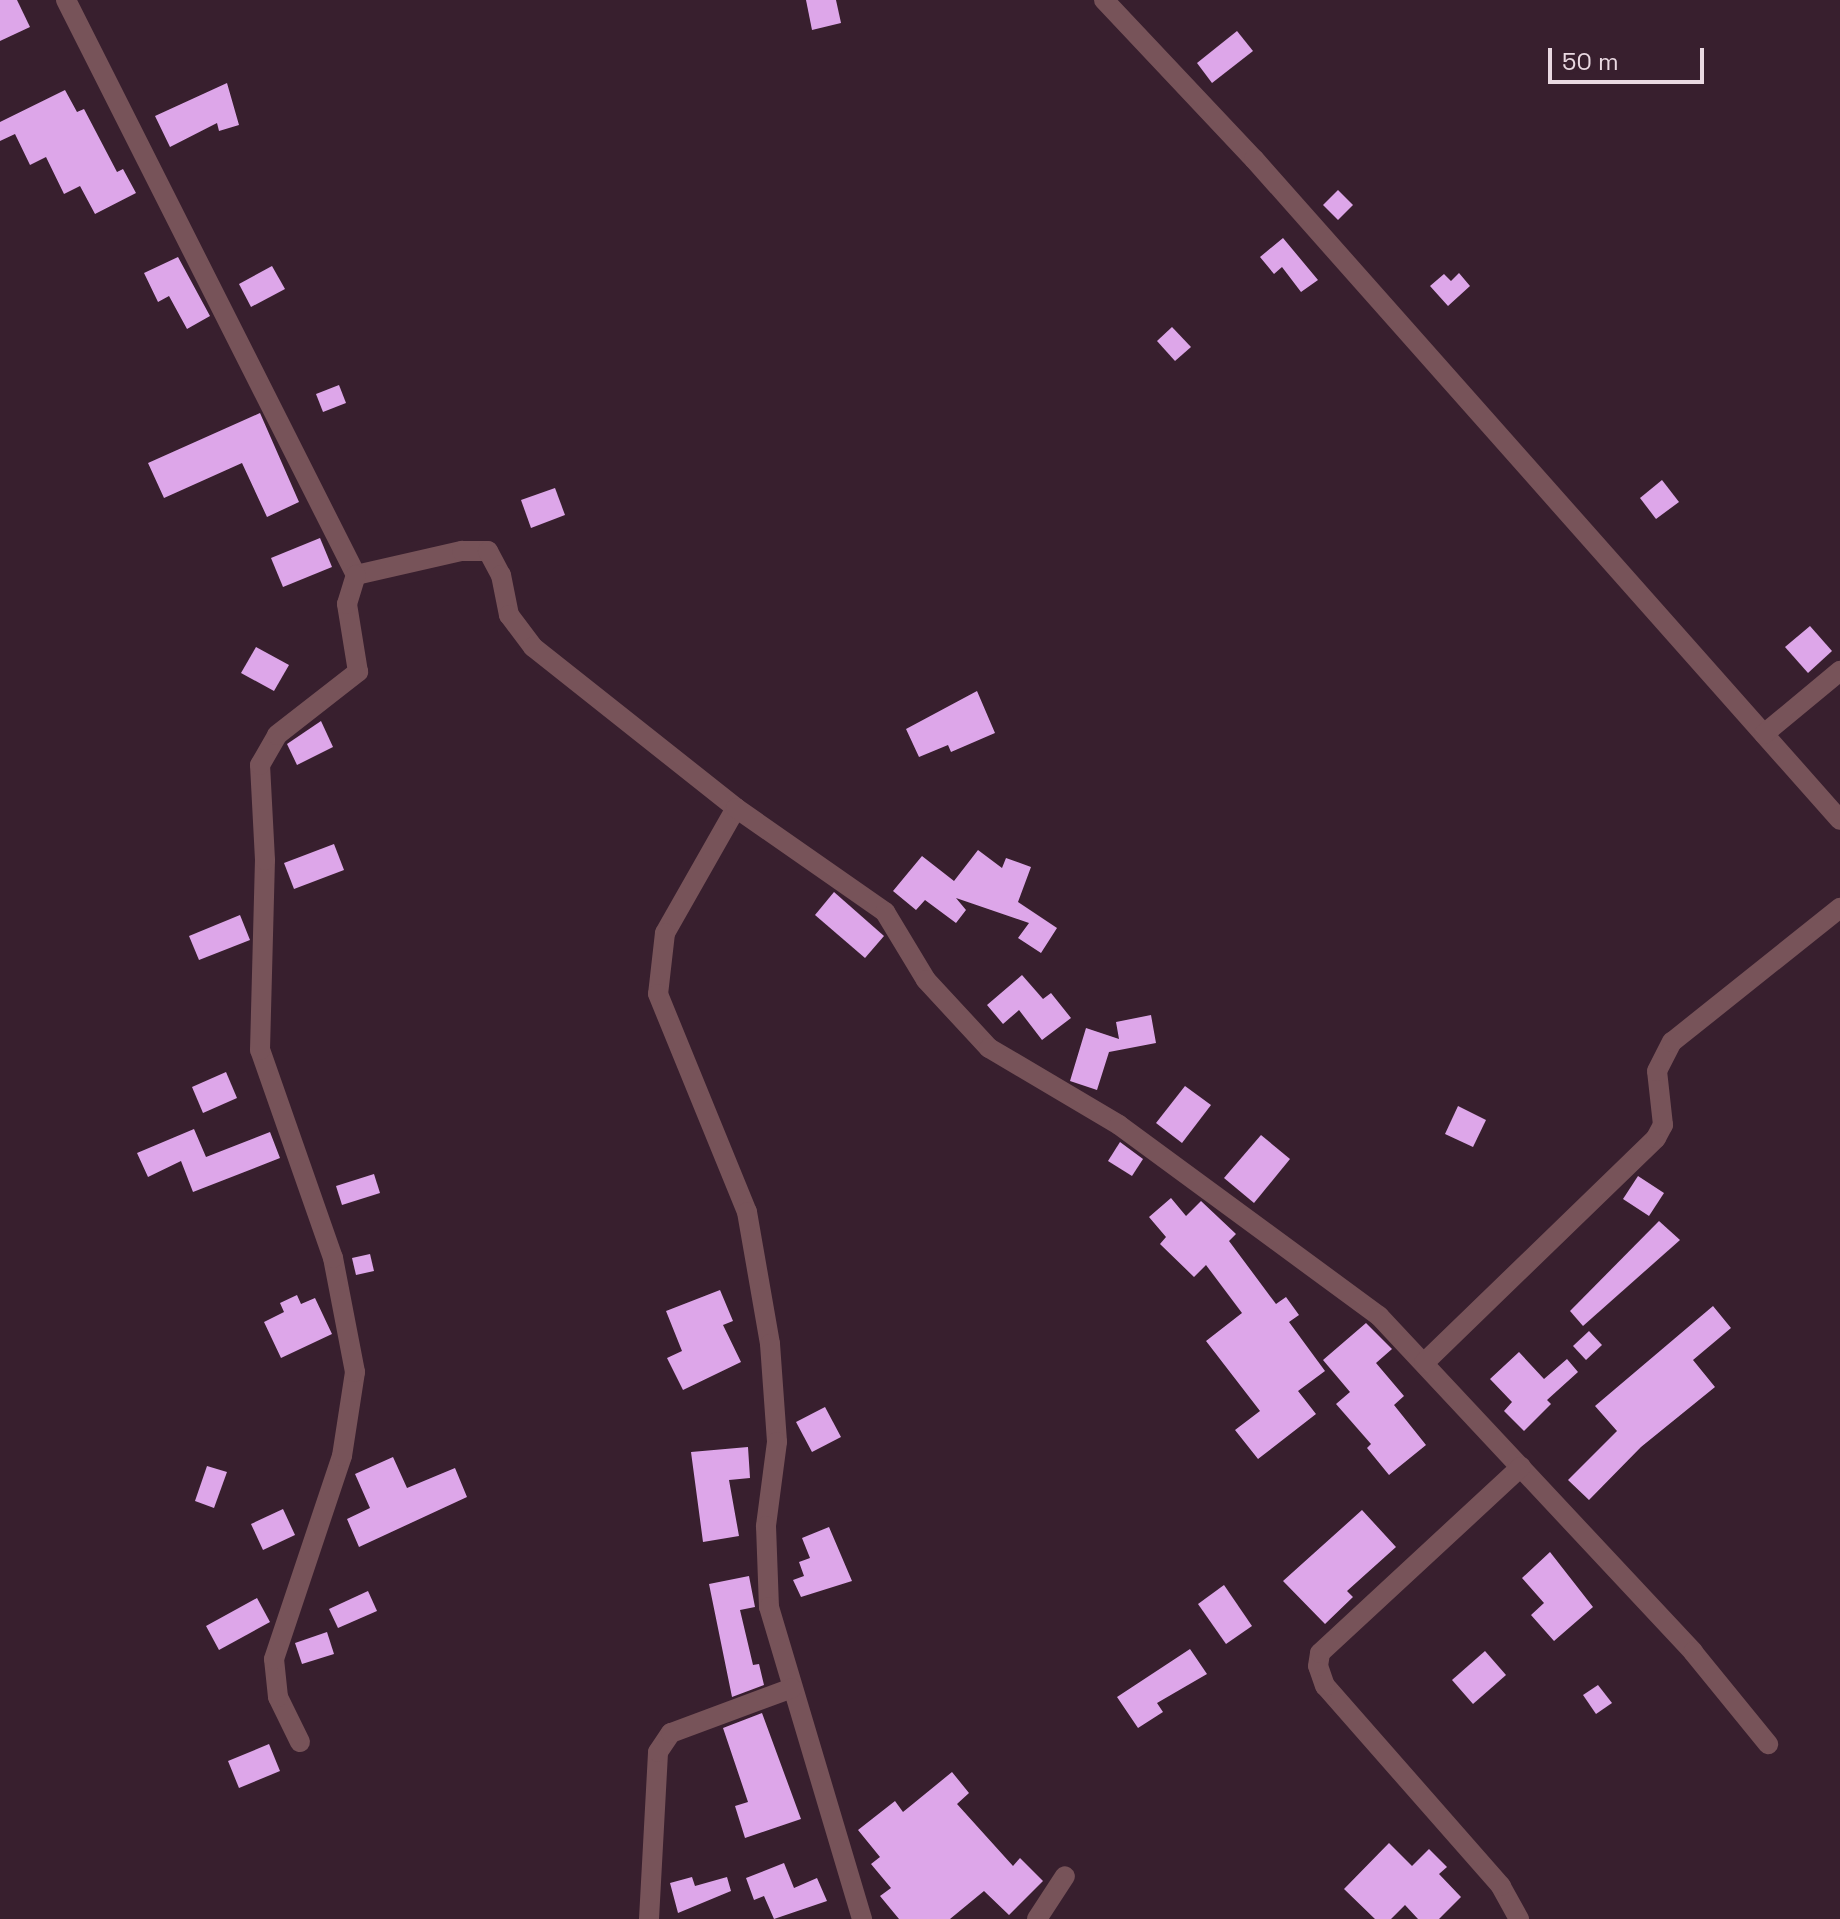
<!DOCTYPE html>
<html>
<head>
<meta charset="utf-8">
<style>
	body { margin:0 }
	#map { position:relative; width:1840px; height:1919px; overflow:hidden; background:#381f2e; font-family:"Space Grotesk",sans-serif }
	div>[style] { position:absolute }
	.building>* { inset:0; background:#dda6e9 }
	.street>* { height:20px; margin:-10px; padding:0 10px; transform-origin:10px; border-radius:10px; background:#775359 }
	span { translate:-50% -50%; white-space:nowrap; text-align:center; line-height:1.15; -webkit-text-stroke:8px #381f2e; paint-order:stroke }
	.scale { position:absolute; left:1548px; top:48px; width:156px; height:36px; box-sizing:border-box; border:4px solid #ead9e2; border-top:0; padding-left:10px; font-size:24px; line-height:28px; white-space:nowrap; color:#ead9e2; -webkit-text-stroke:6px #381f2e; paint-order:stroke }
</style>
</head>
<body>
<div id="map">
	<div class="building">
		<div style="clip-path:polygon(0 0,17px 0,30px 27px,0 41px)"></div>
		<div style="clip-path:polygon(806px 0,836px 0,841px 23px,812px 30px)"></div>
		<div style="clip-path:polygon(1237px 31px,1253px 51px,1212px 83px,1197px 63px)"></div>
		<div style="clip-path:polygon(227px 83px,239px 125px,219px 131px,217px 123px,170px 147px,155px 116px)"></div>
		<div style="clip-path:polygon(65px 90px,77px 112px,84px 109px,117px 172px,123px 169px,136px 193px,95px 214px,80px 186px,64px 194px,46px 157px,30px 165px,15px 134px,0 141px,0 122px)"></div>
		<div style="clip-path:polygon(1338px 190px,1353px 205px,1338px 220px,1323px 205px)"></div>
		<div style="clip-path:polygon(1283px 238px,1318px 280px,1301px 292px,1282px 267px,1274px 274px,1260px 257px)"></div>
		<div style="clip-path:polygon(178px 257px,210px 316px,187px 329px,169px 296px,158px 302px,144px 273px)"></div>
		<div style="clip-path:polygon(272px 266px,285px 289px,251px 307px,239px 284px)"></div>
		<div style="clip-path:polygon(1459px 273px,1470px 286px,1448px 306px,1430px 286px,1444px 274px,1451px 281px)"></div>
		<div style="clip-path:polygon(1172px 327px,1191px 347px,1175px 361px,1157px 341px)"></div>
		<div style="clip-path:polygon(339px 385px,346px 403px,323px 412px,316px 394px)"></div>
		<div style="clip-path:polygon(260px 413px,299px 502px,267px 517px,242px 463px,164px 498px,148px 463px)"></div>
		<div style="clip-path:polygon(1662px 480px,1679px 502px,1656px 519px,1640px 498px)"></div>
		<div style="clip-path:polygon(555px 488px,565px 515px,531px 528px,521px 500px)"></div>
		<div style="clip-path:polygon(320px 538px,332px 567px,283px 587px,271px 558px)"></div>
		<div style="clip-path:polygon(1810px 626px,1832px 651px,1808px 673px,1785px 647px)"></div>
		<div style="clip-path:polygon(256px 647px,289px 665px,274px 691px,241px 673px)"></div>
		<div style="clip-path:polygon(977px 691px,995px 733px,951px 752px,948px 745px,919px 757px,906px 729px)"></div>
		<div style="clip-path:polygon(321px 721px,333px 747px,297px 765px,287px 744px)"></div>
		<div style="clip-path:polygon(334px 844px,344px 870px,294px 889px,284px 863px)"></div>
		<div style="clip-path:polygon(978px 850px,1002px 868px,1006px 858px,1031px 867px,1018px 902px,1057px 928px,1041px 953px,1018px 938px,1029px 923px,956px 898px,966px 910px,956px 923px,925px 900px,916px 910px,893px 891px,922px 856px,954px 881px)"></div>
		<div style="clip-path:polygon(834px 892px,884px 936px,865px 958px,815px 915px)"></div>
		<div style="clip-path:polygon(240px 915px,250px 940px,199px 960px,189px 936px)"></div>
		<div style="clip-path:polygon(1022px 975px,1043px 999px,1051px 993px,1071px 1018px,1042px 1040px,1019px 1010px,1003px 1024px,987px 1005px)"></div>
		<div style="clip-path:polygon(1151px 1015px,1156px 1043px,1109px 1052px,1097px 1090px,1070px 1081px,1086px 1028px,1119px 1039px,1116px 1022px)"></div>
		<div style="clip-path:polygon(226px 1072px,237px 1098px,203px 1113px,192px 1087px)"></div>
		<div style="clip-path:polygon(1185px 1086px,1211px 1105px,1182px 1143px,1156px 1123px)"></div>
		<div style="clip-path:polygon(1458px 1106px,1486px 1120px,1473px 1147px,1445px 1134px)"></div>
		<div style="clip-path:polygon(194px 1129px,206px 1157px,270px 1132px,280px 1158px,193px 1192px,181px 1161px,148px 1177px,137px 1153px)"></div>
		<div style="clip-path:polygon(1261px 1135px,1290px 1159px,1254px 1203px,1224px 1178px)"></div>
		<div style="clip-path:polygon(1120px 1142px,1143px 1159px,1132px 1176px,1108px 1161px)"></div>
		<div style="clip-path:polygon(374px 1174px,380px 1193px,342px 1205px,336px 1186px)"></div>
		<div style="clip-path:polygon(1638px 1176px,1664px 1193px,1649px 1216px,1623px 1199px)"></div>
		<div style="clip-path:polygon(1171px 1198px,1186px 1216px,1201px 1201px,1236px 1234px,1229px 1241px,1276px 1304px,1286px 1297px,1299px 1315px,1289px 1322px,1325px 1371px,1298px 1391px,1316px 1414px,1258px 1459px,1235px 1430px,1260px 1411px,1206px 1341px,1242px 1313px,1206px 1265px,1194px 1277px,1160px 1244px,1166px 1237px,1149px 1217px)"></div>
		<div style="clip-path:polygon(1659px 1221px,1680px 1240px,1583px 1326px,1570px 1311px)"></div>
		<div style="clip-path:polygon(370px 1254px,374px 1271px,356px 1275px,352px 1258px)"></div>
		<div style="clip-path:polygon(720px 1290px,733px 1321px,723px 1325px,741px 1362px,683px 1390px,667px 1358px,682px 1351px,666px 1311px)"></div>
		<div style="clip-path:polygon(297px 1295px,301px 1304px,315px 1298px,332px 1334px,281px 1358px,264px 1322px,284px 1312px,280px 1303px)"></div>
		<div style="clip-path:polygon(1713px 1306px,1731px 1328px,1693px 1360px,1715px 1387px,1641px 1447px,1589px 1500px,1568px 1480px,1617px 1431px,1595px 1406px)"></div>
		<div style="clip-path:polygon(1366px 1323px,1392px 1349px,1376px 1363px,1404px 1396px,1394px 1405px,1426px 1445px,1389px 1475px,1367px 1448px,1371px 1444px,1336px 1404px,1350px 1392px,1323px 1360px)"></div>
		<div style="clip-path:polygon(1589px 1331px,1602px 1345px,1586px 1360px,1573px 1346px)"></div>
		<div style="clip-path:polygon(1519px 1352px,1544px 1379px,1567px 1359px,1578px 1372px,1547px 1400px,1551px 1404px,1524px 1431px,1504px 1411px,1512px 1402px,1490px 1379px)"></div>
		<div style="clip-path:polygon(825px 1407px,841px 1437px,812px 1452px,796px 1422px)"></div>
		<div style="clip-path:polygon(748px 1447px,750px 1478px,729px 1480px,739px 1536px,703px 1542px,691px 1452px)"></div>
		<div style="clip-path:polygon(393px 1457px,407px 1488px,455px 1468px,467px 1497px,359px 1547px,347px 1519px,370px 1508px,355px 1474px)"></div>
		<div style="clip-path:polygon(207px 1466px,227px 1472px,214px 1508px,195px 1501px)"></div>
		<div style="clip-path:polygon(283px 1509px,295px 1535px,263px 1550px,251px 1524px)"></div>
		<div style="clip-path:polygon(1362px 1510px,1396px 1547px,1347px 1591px,1353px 1597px,1325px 1624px,1283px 1581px)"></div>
		<div style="clip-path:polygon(829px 1527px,852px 1581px,801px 1597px,793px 1580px,804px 1576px,799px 1562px,810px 1558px,802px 1538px)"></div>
		<div style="clip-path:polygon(1550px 1552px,1593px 1607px,1554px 1641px,1531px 1615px,1544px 1603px,1522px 1578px)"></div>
		<div style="clip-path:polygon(749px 1576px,755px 1607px,740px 1610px,753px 1665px,759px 1664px,764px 1685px,732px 1697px,709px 1584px)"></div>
		<div style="clip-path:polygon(1224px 1585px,1252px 1626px,1226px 1644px,1198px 1604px)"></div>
		<div style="clip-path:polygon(368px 1591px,377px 1611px,338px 1628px,329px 1609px)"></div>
		<div style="clip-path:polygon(257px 1598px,270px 1622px,219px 1650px,206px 1626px)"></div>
		<div style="clip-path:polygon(327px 1632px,334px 1654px,302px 1664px,295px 1643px)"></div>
		<div style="clip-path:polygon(1190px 1649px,1207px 1674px,1157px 1703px,1163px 1712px,1138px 1728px,1117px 1697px)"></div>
		<div style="clip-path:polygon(1485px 1651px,1506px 1675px,1473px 1704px,1452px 1680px)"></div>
		<div style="clip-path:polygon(1598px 1685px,1612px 1703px,1596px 1714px,1583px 1695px)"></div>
		<div style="clip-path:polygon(762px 1713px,801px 1819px,745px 1838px,735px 1806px,748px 1802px,723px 1728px)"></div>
		<div style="clip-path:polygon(269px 1744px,280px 1771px,239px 1788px,228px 1761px)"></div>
		<div style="clip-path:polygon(952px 1772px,969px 1793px,957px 1804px,1013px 1866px,1020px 1858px,1043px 1881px,1009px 1915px,984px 1891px,950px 1919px,899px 1919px,880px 1896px,891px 1888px,871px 1864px,880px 1857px,858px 1830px,895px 1801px,903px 1812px)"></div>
		<div style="clip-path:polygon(1389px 1843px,1412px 1866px,1429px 1849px,1447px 1867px,1439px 1874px,1461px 1897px,1439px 1919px,1418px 1919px,1405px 1905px,1391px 1919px,1375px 1919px,1344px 1889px)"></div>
		<div style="clip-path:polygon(784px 1863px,794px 1888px,817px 1878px,827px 1901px,774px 1919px,764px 1896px,754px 1900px,746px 1878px)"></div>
		<div style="clip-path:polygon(692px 1877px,695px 1886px,727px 1877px,731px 1891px,678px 1913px,670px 1883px)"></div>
	</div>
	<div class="street">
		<div style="left:66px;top:0;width:644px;rotate:63.24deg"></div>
		<div style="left:1104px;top:0;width:219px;rotate:46.7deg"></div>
		<div style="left:1254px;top:159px;width:883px;rotate:48.44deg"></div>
		<div style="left:356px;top:575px;width:109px;rotate:-12.8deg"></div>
		<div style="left:462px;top:551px;width:26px"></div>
		<div style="left:488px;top:551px;width:27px;rotate:62deg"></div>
		<div style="left:501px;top:575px;width:41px;rotate:78.7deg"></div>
		<div style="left:509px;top:615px;width:40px;rotate:53deg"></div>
		<div style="left:533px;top:647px;width:259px;rotate:38.4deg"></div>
		<div style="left:736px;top:808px;width:144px;rotate:119.6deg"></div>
		<div style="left:665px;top:933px;width:61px;rotate:96.5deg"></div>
		<div style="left:658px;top:994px;width:235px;rotate:67.8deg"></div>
		<div style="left:747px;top:1212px;width:134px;rotate:80.1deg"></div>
		<div style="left:770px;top:1344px;width:98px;rotate:85.9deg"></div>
		<div style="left:777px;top:1442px;width:85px;rotate:97.5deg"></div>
		<div style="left:766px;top:1526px;width:81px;rotate:87.9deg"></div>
		<div style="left:769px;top:1607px;width:326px;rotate:73.4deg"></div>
		<div style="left:1764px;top:734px;width:99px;rotate:-39.7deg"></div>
		<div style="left:736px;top:808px;width:182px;rotate:34.9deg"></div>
		<div style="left:885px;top:912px;width:79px;rotate:58.9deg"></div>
		<div style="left:926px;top:980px;width:93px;rotate:47.2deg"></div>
		<div style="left:989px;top:1048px;width:151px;rotate:30.6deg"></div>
		<div style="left:1119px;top:1125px;width:323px;rotate:36.3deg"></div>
		<div style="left:1379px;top:1316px;width:460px;rotate:46.9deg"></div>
		<div style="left:1693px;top:1652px;width:119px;rotate:50.8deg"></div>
		<div style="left:1424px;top:1363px;width:323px;rotate:-44.1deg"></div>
		<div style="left:1656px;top:1138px;width:15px;rotate:-62deg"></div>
		<div style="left:1663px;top:1125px;width:54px;rotate:-96.3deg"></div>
		<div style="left:1657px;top:1071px;width:33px;rotate:-63deg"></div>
		<div style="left:1672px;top:1042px;width:215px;rotate:-38.6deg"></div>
		<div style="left:300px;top:1742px;width:50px;rotate:-116.1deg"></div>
		<div style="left:278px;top:1697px;width:38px;rotate:-96deg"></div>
		<div style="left:274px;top:1659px;width:214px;rotate:-71.5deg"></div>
		<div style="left:342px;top:1456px;width:85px;rotate:-81.2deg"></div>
		<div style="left:355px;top:1372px;width:116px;rotate:-100.9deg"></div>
		<div style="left:333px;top:1258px;width:220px;rotate:-109.3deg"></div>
		<div style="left:260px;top:1050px;width:190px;rotate:-88.5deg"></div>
		<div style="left:265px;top:860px;width:95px;rotate:-93deg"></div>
		<div style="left:260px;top:765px;width:34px;rotate:-60deg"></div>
		<div style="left:277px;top:735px;width:103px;rotate:-37.9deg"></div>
		<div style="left:358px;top:672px;width:69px;rotate:-99.2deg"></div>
		<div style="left:347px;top:604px;width:30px;rotate:-73deg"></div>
		<div style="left:649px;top:1919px;width:167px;rotate:-86.9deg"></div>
		<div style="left:658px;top:1752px;width:23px;rotate:-56deg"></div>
		<div style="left:671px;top:1733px;width:129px;rotate:-20.4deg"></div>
		<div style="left:1037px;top:1919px;width:51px;rotate:-56.9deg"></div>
		<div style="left:1519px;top:1919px;width:38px;rotate:-119deg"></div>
		<div style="left:1501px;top:1886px;width:266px;rotate:-131.3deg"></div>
		<div style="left:1325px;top:1686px;width:21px;rotate:-109deg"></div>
		<div style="left:1318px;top:1666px;width:13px;rotate:-81deg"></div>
		<div style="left:1320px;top:1653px;width:274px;rotate:-42.8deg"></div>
	</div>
	<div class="scale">50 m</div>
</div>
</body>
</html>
